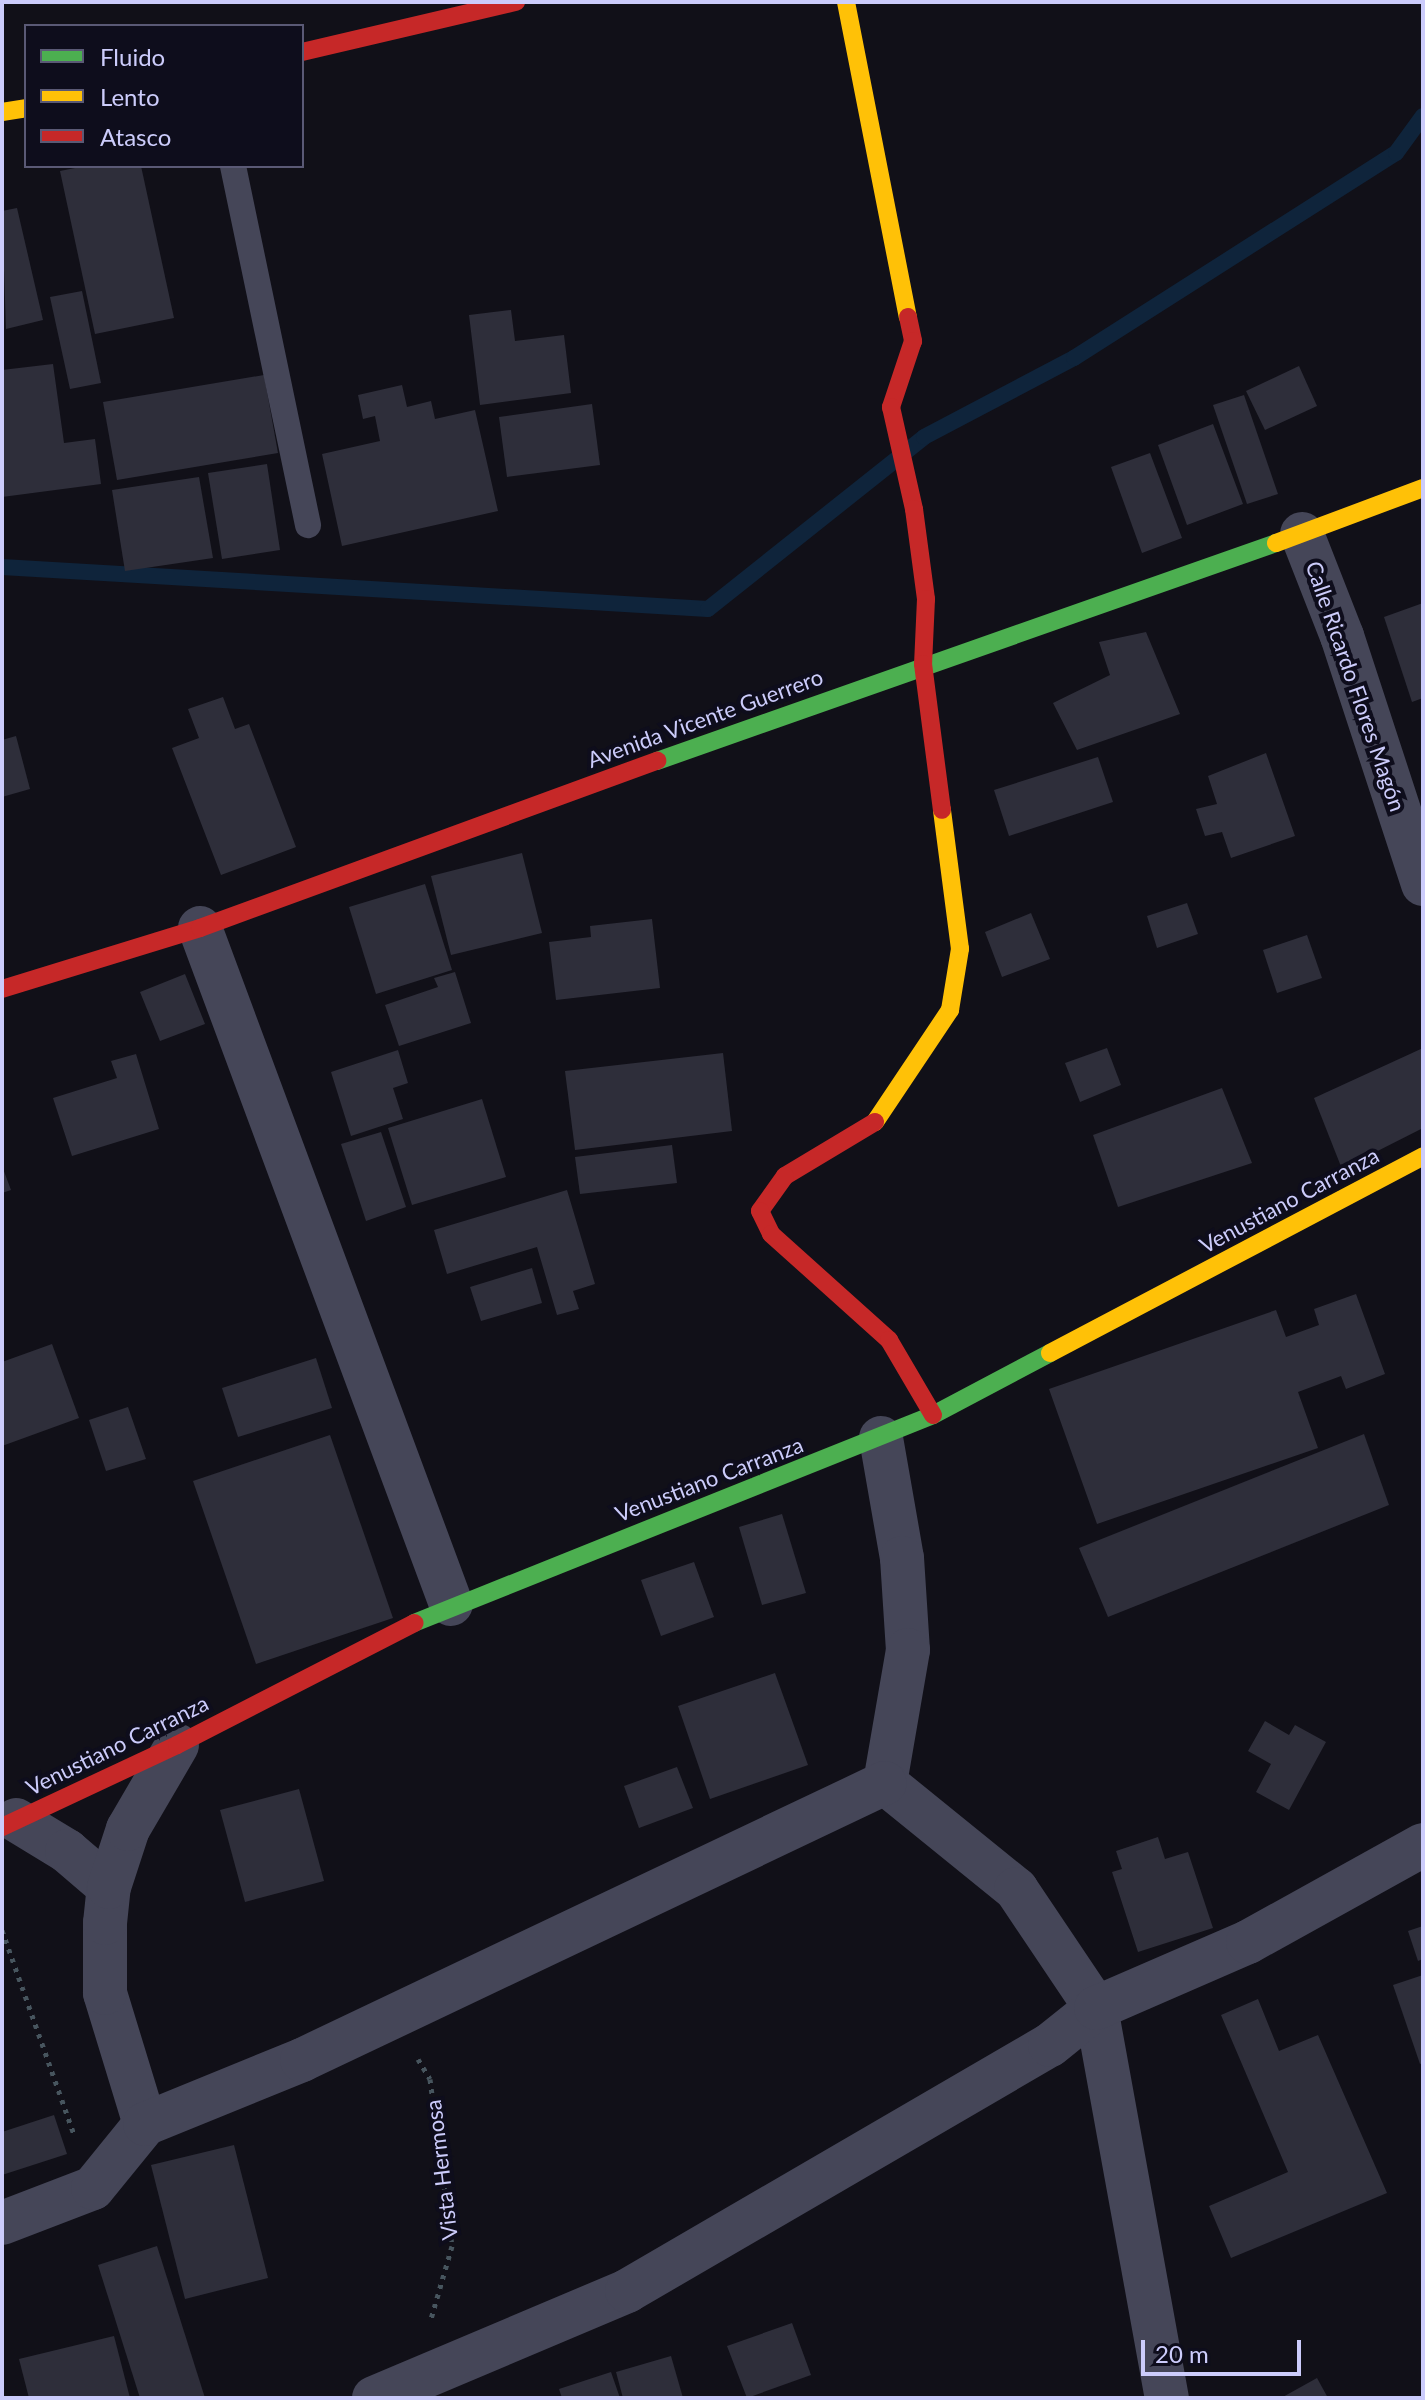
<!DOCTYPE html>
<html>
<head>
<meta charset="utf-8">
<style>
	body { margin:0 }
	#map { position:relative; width:1425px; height:2400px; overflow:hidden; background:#111018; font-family:Lato,sans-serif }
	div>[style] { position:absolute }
	.stream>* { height:16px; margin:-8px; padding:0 8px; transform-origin:8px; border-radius:8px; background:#0f243b }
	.building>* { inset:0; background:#2e2e3a }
	.path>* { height:5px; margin-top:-2.5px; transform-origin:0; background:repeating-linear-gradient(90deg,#47555e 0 4px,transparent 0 10px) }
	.lane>* { height:26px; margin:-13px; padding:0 13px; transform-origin:13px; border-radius:13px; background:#454658 }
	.street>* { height:44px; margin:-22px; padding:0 22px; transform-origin:22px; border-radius:22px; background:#454658 }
	.fast>* { height:18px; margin:-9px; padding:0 9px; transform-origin:9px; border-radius:9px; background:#4caf50 }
	.slow>* { height:18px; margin:-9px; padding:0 9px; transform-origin:9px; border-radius:9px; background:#ffc107 }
	.jam>* { height:18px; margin:-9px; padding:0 9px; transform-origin:9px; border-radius:9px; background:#c62828 }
	span { translate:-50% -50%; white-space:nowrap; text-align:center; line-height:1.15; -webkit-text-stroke:8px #0e0d1c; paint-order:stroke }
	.street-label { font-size:22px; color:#ccccfb }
	.frame { position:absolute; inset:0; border:4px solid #ccccfb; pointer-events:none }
	.legend { position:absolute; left:24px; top:24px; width:280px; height:144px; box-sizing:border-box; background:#0e0d1c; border:2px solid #5a5975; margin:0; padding:10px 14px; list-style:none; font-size:24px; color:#ccccfb }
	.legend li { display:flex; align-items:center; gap:16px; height:40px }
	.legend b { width:40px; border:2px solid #5a5975 }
	.scale { position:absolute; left:1141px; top:2340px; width:160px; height:36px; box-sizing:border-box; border:4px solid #ccccfb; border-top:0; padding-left:10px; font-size:24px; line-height:28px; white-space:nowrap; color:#ccccfb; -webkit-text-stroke:6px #0e0d1c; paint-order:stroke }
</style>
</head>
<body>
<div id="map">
	<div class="stream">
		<div style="left:2px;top:567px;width:707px;rotate:3.4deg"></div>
		<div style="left:708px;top:609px;width:276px;rotate:-38.5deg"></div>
		<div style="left:924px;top:437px;width:170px;rotate:-27.8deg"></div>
		<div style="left:1074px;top:358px;width:382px;rotate:-32.5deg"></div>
		<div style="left:1396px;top:153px;width:46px;rotate:-53.9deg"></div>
	</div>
	<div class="building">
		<div style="clip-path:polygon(85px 166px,141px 166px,174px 318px,95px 334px,60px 171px)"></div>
		<div style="clip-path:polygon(17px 208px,43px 320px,6px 329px,2px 211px)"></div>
		<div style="clip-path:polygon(82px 291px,101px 383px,70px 389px,50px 297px)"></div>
		<div style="clip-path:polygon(511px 310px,515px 341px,564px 335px,571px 393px,480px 405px,469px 315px)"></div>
		<div style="clip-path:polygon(53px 364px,64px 443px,95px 439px,101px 484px,2px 497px,2px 370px)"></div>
		<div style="clip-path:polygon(1299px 366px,1317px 406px,1265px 430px,1246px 391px)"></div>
		<div style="clip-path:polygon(264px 375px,278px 453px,117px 480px,103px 402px)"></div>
		<div style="clip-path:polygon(402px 385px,407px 407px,431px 401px,435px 419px,475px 410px,498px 511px,342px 546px,322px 454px,380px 441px,375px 416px,363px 419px,358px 395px)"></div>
		<div style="clip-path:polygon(1244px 395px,1278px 494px,1247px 504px,1213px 405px)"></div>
		<div style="clip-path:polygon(592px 404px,600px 465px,507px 477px,499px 417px)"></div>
		<div style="clip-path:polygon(1213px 424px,1243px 504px,1187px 525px,1158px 445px)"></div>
		<div style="clip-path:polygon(1150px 453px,1182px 538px,1142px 553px,1111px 467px)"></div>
		<div style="clip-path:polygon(267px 464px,280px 550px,222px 559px,208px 473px)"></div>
		<div style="clip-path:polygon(199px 477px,213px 558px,125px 571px,112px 490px)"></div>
		<div style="clip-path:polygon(1423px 603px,1423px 698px,1412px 702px,1384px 617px)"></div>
		<div style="clip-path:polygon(1146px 632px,1180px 714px,1077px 750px,1053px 703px,1110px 675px,1099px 642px)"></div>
		<div style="clip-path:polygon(223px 697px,235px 729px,249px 724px,296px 847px,221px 875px,172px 748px,199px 738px,188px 709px)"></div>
		<div style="clip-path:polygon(16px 736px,30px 789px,2px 797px,2px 740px)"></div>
		<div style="clip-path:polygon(1266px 753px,1295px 836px,1231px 858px,1222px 832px,1205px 836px,1196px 809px,1217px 804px,1208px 776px)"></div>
		<div style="clip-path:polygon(1098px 757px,1113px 802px,1009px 836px,994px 790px)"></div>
		<div style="clip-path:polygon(522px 853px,542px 933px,451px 955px,431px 876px)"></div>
		<div style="clip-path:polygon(425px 884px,452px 970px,376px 994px,349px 907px)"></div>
		<div style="clip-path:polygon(1187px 903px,1198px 934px,1157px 948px,1147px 916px)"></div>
		<div style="clip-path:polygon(1031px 913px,1050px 959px,1002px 977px,985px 932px)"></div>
		<div style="clip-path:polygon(652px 919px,660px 988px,556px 1000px,549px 942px,591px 937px,590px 926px)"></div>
		<div style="clip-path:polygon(1307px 935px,1322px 978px,1277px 993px,1263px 950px)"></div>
		<div style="clip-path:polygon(455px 972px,471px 1023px,399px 1046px,385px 1005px,438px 987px,434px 978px)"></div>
		<div style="clip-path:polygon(185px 974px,205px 1024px,160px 1041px,140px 992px)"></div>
		<div style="clip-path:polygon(1107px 1048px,1121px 1085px,1080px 1102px,1065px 1063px)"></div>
		<div style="clip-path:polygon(1423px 1048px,1423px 1128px,1342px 1169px,1314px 1098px)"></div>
		<div style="clip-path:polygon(398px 1050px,408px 1083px,393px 1088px,403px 1119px,351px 1136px,331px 1072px)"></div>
		<div style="clip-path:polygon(723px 1053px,732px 1131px,575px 1150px,565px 1071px)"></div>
		<div style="clip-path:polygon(136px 1054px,159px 1129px,72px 1156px,53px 1098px,117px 1078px,111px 1061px)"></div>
		<div style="clip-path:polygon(1222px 1088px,1252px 1163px,1118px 1207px,1093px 1135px)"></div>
		<div style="clip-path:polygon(482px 1099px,506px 1177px,412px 1205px,388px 1128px)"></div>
		<div style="clip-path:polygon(381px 1132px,406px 1207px,366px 1221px,341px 1144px)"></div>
		<div style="clip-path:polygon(672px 1145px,677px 1183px,580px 1194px,575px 1157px)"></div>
		<div style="clip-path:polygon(2px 1166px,11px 1190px,2px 1193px)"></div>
		<div style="clip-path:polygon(567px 1190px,595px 1284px,573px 1291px,579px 1309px,557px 1315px,537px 1247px,447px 1274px,434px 1230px)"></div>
		<div style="clip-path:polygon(532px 1268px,542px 1303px,481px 1321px,470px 1287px)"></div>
		<div style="clip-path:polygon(1356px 1294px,1385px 1374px,1346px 1389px,1341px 1376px,1298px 1392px,1318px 1448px,1097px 1524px,1049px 1389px,1276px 1310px,1286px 1337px,1319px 1325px,1314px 1309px)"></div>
		<div style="clip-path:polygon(52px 1344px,79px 1418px,2px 1446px,2px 1362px)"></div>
		<div style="clip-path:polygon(316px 1358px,332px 1408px,238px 1437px,222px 1388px)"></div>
		<div style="clip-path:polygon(128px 1407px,146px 1459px,106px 1471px,89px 1420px)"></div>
		<div style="clip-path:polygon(1364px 1434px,1389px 1505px,1108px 1617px,1079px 1548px)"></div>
		<div style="clip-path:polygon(330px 1435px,393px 1618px,256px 1664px,193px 1481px)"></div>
		<div style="clip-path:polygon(782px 1514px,806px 1593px,762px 1605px,739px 1527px)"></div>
		<div style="clip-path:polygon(694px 1562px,714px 1617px,661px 1636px,641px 1580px)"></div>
		<div style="clip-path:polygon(775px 1673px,808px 1765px,710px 1799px,678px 1706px)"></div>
		<div style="clip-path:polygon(1265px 1721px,1289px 1735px,1295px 1725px,1326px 1742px,1289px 1810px,1256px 1792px,1271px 1764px,1248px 1751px)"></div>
		<div style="clip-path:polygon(677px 1767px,693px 1808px,639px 1828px,624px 1786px)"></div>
		<div style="clip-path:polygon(299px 1789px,324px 1881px,245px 1902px,220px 1810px)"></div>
		<div style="clip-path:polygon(1158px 1837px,1165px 1859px,1188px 1852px,1213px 1928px,1138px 1952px,1112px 1872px,1122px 1869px,1116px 1851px)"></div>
		<div style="clip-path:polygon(1423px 1926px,1423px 1959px,1418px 1961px,1408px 1931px)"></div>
		<div style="clip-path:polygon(1423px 1975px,1423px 2063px,1420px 2064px,1393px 1985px)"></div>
		<div style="clip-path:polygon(1258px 1999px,1279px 2051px,1318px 2035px,1387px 2193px,1231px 2258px,1209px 2206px,1288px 2172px,1221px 2015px)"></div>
		<div style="clip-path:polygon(54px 2115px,67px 2154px,2px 2175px,2px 2132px)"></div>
		<div style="clip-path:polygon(234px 2145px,268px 2278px,185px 2299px,151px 2165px)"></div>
		<div style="clip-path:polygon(157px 2246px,205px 2398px,140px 2398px,98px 2265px)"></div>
		<div style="clip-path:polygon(792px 2323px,811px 2375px,747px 2398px,727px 2346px)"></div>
		<div style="clip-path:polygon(114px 2336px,130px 2398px,29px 2398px,19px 2359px)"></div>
		<div style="clip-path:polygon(671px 2356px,683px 2398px,623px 2398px,616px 2372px)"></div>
		<div style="clip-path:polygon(611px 2372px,620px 2398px,562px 2398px,559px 2389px)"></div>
		<div style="clip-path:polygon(1317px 2378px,1328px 2398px,1281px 2398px)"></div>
	</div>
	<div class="path">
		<div style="left:2px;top:1930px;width:216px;rotate:70.6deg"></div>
		<div style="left:418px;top:2059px;width:23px;rotate:59deg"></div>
		<div style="left:430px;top:2079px;width:168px;rotate:82.5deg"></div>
		<div style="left:452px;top:2246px;width:79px;rotate:106.1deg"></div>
	</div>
	<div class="lane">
		<div style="left:233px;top:166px;width:367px;rotate:78.2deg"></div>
	</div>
	<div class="street">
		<div style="left:1302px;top:534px;width:110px;rotate:68.6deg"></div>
		<div style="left:1342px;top:636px;width:261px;rotate:71.9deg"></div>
		<div style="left:200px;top:928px;width:721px;rotate:69.63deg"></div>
		<div style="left:881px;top:1438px;width:122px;rotate:80.1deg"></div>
		<div style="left:902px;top:1558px;width:92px;rotate:86.3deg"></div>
		<div style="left:908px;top:1650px;width:135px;rotate:99.8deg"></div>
		<div style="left:885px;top:1783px;width:169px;rotate:39deg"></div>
		<div style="left:1016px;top:1889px;width:143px;rotate:56.1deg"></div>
		<div style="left:1096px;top:2008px;width:396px;rotate:79.7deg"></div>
		<div style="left:16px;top:1820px;width:60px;rotate:31.3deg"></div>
		<div style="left:67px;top:1851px;width:55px;rotate:40.6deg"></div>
		<div style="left:145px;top:2124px;width:137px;rotate:-107deg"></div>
		<div style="left:105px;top:1993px;width:70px;rotate:-90deg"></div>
		<div style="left:105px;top:1923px;width:36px;rotate:-84deg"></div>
		<div style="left:109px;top:1887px;width:61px;rotate:-71.9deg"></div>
		<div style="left:128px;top:1829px;width:97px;rotate:-59.7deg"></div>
		<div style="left:2px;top:2223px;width:97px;rotate:-21deg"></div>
		<div style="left:93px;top:2188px;width:82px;rotate:-50.9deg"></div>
		<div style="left:145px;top:2124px;width:170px;rotate:-22.2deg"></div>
		<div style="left:302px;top:2060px;width:645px;rotate:-25.41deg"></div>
		<div style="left:374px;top:2398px;width:275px;rotate:-22.9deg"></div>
		<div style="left:627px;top:2291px;width:489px;rotate:-30.2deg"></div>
		<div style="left:1050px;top:2045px;width:59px;rotate:-38.8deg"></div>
		<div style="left:1096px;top:2008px;width:166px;rotate:-23.5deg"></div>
		<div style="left:1248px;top:1942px;width:200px;rotate:-29deg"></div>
	</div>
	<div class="fast">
		<div style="left:657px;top:761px;width:656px;rotate:-19.4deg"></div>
		<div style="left:414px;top:1623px;width:559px;rotate:-21.84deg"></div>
		<div style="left:933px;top:1415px;width:132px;rotate:-27.9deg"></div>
	</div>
	<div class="slow">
		<div style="left:846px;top:2px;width:321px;rotate:78.9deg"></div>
		<div style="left:2px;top:112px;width:24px;rotate:-9deg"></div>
		<div style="left:1276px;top:543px;width:157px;rotate:-20.5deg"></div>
		<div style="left:875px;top:1122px;width:135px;rotate:-56.2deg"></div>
		<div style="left:950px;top:1010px;width:62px;rotate:-80.7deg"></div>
		<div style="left:960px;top:949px;width:140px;rotate:-97.4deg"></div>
		<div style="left:1050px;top:1353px;width:422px;rotate:-27.8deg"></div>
	</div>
	<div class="jam">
		<div style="left:302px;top:52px;width:220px;rotate:-13.2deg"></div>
		<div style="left:908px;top:317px;width:25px;rotate:78deg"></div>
		<div style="left:913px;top:341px;width:70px;rotate:108.4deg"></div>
		<div style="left:891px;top:407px;width:105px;rotate:77.3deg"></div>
		<div style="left:914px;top:509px;width:91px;rotate:82.4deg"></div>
		<div style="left:926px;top:599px;width:65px;rotate:92.6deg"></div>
		<div style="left:923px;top:664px;width:147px;rotate:82.6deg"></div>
		<div style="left:2px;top:989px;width:207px;rotate:-17.1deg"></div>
		<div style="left:200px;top:928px;width:487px;rotate:-20.1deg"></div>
		<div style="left:875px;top:1122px;width:105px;rotate:149deg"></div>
		<div style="left:785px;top:1176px;width:43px;rotate:125.5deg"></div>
		<div style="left:760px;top:1211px;width:25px;rotate:64deg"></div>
		<div style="left:771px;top:1234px;width:159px;rotate:41.9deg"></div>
		<div style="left:889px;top:1340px;width:87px;rotate:59.6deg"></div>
		<div style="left:2px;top:1827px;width:193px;rotate:-25.1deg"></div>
		<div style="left:177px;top:1745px;width:267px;rotate:-27.2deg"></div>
	</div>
	<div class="street-label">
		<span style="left:1356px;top:686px;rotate:71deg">Calle Ricardo Flores Magón</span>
		<span style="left:705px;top:718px;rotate:-20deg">Avenida Vicente Guerrero</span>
		<span style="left:1289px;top:1200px;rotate:-28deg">Venustiano Carranza</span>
		<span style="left:709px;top:1479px;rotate:-21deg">Venustiano Carranza</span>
		<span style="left:117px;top:1745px;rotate:-26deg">Venustiano Carranza</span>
		<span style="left:441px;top:2170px;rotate:-97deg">Vista Hermosa</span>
	</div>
	<div class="frame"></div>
	<ul class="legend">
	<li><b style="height:10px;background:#4caf50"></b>Fluido</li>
	<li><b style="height:10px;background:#ffc107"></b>Lento</li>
	<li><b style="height:10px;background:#c62828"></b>Atasco</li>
	</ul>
	<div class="scale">20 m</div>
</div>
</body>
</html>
